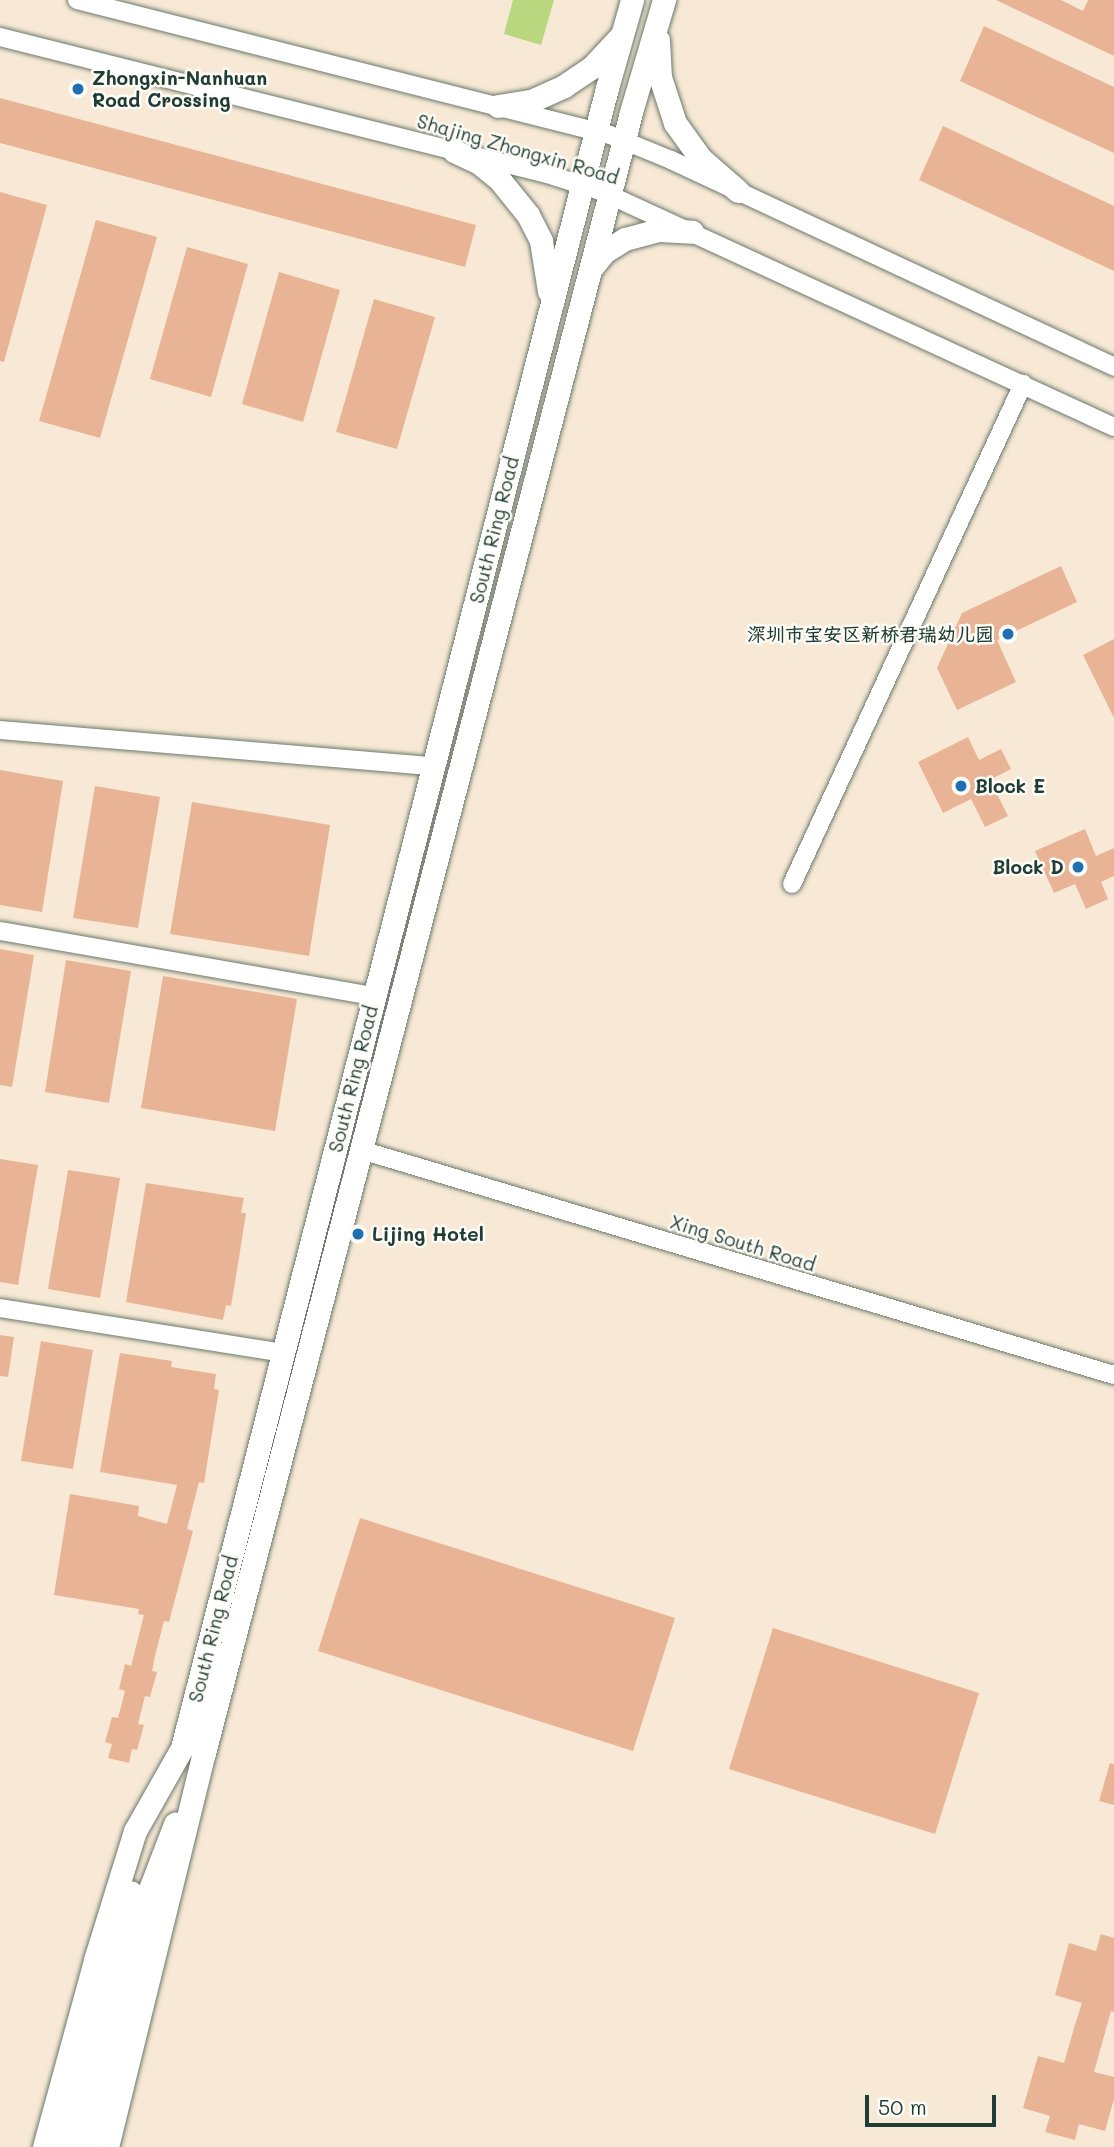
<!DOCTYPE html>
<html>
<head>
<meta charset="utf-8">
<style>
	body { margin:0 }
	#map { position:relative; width:1114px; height:2147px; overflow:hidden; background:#f7e9d5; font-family:Mali,"LXGW WenKai TC",sans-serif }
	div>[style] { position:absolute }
	.green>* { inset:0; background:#b9d77e }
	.building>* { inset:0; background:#e9b496 }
	.roads { filter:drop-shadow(0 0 2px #6b796c) drop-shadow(0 0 2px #6b796c) }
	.minor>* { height:18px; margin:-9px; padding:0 9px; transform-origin:9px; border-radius:9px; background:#fff }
	.major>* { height:23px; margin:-11.5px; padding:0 11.5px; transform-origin:11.5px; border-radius:11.5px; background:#fff }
	.dots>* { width:19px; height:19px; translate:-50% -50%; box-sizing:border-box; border:4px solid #fdfcf7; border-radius:50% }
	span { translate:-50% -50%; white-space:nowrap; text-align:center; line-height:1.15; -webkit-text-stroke:5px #fdfcf7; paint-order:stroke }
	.poi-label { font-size:19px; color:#1f3d34; font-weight:700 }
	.left { translate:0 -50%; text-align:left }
	.right { translate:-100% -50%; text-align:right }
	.street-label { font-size:19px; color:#1f3d34 }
	.scale { position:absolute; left:865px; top:2095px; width:131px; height:32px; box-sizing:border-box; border:4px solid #1f3d34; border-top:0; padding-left:9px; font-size:21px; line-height:24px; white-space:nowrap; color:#1f3d34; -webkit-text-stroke:5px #fdfcf7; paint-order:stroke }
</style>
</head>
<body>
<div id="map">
	<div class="green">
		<div style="clip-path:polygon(513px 0,554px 0,541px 45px,504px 34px)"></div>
	</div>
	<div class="building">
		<div style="clip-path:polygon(996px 0,1061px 0,1083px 11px,1088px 0,1114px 0,1114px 56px)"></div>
		<div style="clip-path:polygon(984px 26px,1114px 87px,1114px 153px,960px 81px)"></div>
		<div style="clip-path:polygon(0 98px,476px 225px,465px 267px,0 143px)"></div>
		<div style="clip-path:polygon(943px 126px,1114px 206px,1114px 271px,919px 180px)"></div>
		<div style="clip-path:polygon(0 192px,47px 205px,4px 362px,0 361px)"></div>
		<div style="clip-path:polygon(96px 220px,157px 237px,100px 438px,39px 421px)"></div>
		<div style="clip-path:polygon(187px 247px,248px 264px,211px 397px,150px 379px)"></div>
		<div style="clip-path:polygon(279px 272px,340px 290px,303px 422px,242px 404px)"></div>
		<div style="clip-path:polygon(374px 299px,435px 317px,397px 449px,336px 432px)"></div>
		<div style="clip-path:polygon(1061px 566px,1077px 602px,997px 640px,1016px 682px,957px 710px,937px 668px,962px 613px)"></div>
		<div style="clip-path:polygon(1114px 639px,1114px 718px,1083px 655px)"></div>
		<div style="clip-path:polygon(968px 737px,979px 760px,1001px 749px,1011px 769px,990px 780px,1008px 816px,985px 827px,971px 799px,943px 813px,918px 762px)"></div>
		<div style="clip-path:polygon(0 770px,63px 781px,42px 912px,0 905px)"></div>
		<div style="clip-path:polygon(95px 786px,160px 797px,138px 928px,73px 918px)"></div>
		<div style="clip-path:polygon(192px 802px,330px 825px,309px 956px,170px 934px)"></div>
		<div style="clip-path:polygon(1085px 829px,1096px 856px,1114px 848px,1114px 876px,1101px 882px,1108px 899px,1086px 909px,1075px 884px,1054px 893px,1035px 851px)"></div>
		<div style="clip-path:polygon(0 949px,34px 955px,12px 1087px,0 1085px)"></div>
		<div style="clip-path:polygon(66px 960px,131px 971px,109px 1103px,45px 1092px)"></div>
		<div style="clip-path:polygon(163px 976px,297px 999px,275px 1131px,141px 1108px)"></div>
		<div style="clip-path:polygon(0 1159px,38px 1165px,18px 1285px,0 1282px)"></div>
		<div style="clip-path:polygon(68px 1170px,120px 1178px,100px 1298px,48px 1289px)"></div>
		<div style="clip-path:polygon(146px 1183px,244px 1198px,241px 1213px,246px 1213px,238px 1264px,231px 1306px,226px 1305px,223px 1320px,126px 1302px)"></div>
		<div style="clip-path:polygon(0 1335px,14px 1337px,8px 1377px,0 1376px)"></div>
		<div style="clip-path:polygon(41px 1341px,93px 1350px,73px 1469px,21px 1461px)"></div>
		<div style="clip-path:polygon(120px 1353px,172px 1361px,171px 1367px,216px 1374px,214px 1389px,219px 1390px,204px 1483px,199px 1482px,187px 1529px,193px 1531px,169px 1622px,164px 1621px,155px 1656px,152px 1671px,157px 1672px,150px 1697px,145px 1696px,138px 1724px,144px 1725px,137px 1750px,132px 1749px,129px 1763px,108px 1758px,112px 1744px,105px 1742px,112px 1717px,118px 1718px,125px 1691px,119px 1689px,125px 1664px,131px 1666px,144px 1615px,138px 1614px,139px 1609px,54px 1595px,70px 1494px,139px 1506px,138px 1516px,167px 1524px,177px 1485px,100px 1472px)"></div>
		<div style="clip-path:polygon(360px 1518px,675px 1618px,633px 1751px,318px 1651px)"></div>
		<div style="clip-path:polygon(773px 1628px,979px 1693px,935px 1834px,729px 1769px)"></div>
		<div style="clip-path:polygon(1110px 1763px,1114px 1764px,1114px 1805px,1099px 1801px)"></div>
		<div style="clip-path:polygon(1101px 1934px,1114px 1938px,1114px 2012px,1111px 2011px,1094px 2072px,1114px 2077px,1114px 2099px,1105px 2131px,1079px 2124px,1075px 2140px,1045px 2132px,1050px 2116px,1023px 2108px,1038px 2056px,1064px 2063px,1074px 2028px,1082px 2003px,1055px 1995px,1069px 1943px,1096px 1951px)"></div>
	</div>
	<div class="roads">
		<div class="minor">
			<div style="left:77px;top:0;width:550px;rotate:14.21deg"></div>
			<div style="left:610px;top:135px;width:66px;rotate:22.3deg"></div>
			<div style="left:671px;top:160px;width:489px;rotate:25deg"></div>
			<div style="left:0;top:37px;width:564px;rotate:14.06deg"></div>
			<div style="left:547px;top:174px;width:59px;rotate:17.8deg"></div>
			<div style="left:603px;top:192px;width:562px;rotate:24.7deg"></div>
			<div style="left:0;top:730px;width:434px;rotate:4.8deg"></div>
			<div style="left:792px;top:884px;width:551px;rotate:-65.2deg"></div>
			<div style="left:0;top:931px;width:380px;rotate:9.9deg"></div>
			<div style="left:361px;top:1150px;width:786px;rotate:16.64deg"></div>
			<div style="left:0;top:1308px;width:287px;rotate:9deg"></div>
		</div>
		<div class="major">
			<div style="left:658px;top:40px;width:37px;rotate:87deg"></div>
			<div style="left:660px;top:77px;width:48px;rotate:71.9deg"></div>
			<div style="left:675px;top:123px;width:44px;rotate:54.2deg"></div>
			<div style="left:701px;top:159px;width:49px;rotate:40.9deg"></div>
			<div style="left:498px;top:106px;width:33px;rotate:-9deg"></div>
			<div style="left:531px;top:101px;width:36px;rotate:-24deg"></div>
			<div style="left:564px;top:86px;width:32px;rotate:-34deg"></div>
			<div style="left:591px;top:68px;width:41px;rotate:-47deg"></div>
			<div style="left:454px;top:151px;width:26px;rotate:25deg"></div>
			<div style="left:478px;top:162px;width:27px;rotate:39deg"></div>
			<div style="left:499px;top:179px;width:46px;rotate:51.1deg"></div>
			<div style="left:528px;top:215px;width:29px;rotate:63deg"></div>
			<div style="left:541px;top:241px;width:51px;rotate:80.9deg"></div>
			<div style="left:592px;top:267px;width:19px;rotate:-51deg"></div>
			<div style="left:604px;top:252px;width:25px;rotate:-32deg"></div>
			<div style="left:625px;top:239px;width:35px;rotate:-15deg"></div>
			<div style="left:659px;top:230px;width:33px;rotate:3deg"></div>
			<div style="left:44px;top:2147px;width:194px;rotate:-74.7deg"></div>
			<div style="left:95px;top:1960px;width:135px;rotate:-72.8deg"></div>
			<div style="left:135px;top:1831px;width:95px;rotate:-60.5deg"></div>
			<div style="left:182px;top:1748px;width:1714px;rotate:-75.64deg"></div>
			<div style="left:607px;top:88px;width:91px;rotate:-74.1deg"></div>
			<div style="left:65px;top:2147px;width:263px;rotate:-75.5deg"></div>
			<div style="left:84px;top:2147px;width:266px;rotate:-75.7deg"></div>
			<div style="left:150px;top:1889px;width:70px;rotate:-69deg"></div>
			<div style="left:107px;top:2147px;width:406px;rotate:-76.2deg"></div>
			<div style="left:204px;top:1753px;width:1696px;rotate:-75.41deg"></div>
			<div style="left:631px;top:112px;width:117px;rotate:-73.6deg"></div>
		</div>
	</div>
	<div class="dots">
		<div style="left:78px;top:89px;background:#1f6fb2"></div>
		<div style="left:1008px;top:634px;background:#1f6fb2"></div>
		<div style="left:961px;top:786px;background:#1f6fb2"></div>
		<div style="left:1078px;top:867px;background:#1f6fb2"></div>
		<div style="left:358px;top:1234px;background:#1f6fb2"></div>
	</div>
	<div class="poi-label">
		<span class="left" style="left:92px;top:89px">Zhongxin-Nanhuan<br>Road Crossing</span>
		<span class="right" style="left:994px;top:634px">深圳市宝安区新桥君瑞幼儿园</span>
		<span class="left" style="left:975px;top:786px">Block E</span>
		<span class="right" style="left:1064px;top:867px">Block D</span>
		<span class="left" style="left:372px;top:1234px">Lijing Hotel</span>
	</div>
	<div class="street-label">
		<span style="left:518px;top:149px;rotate:16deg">Shajing Zhongxin Road</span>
		<span style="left:494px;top:530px;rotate:-76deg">South Ring Road</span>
		<span style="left:353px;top:1079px;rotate:-76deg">South Ring Road</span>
		<span style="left:743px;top:1243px;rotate:17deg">Xing South Road</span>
		<span style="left:213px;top:1629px;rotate:-76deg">South Ring Road</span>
	</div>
	<div class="scale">50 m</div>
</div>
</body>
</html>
